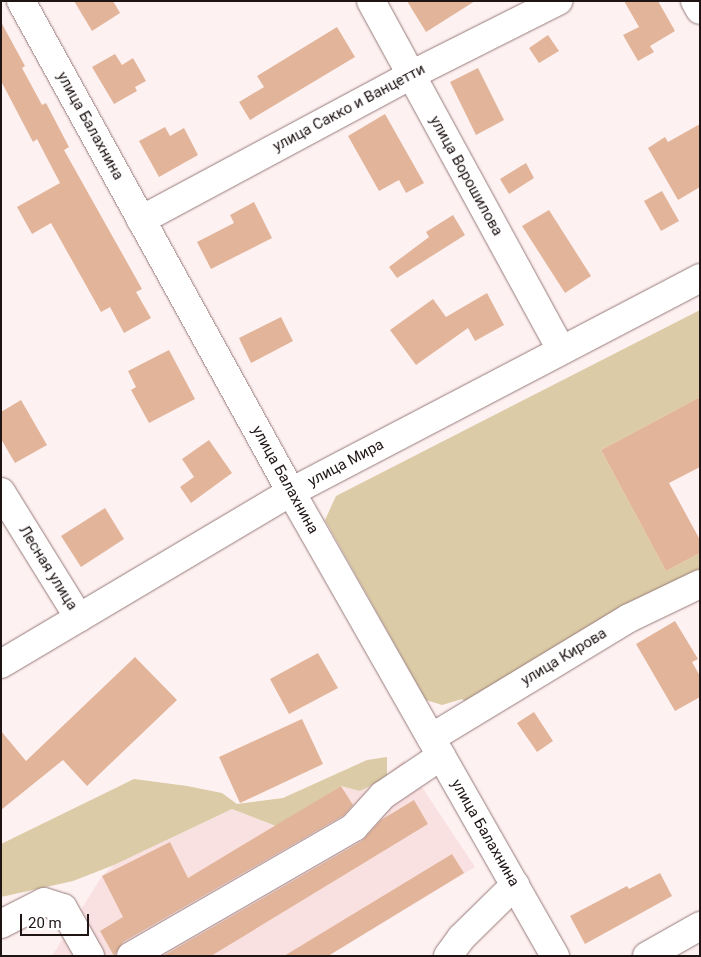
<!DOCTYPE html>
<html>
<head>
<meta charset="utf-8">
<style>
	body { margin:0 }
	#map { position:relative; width:701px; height:957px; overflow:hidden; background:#fef1f1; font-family:Roboto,sans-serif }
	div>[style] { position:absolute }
	.built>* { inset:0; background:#fae1e1 }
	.green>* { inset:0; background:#dbcba6 }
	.building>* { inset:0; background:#e2b59a }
	.roads { filter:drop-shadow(0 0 1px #977a7a) drop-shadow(0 0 1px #977a7a) }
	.minor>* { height:28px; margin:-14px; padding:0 14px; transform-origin:14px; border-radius:14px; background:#fff }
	span { translate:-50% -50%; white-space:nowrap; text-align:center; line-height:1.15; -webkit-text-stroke:4px #fff; paint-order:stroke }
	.street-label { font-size:15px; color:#1f1414 }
	.frame { position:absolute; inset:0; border:2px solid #1f1414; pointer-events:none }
	.scale { position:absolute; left:20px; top:914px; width:69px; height:22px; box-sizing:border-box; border:2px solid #1f1414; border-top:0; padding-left:6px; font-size:15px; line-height:18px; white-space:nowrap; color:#1f1414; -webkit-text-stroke:4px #fff; paint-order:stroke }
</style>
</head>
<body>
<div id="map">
	<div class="built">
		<div style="clip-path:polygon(404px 760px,475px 867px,328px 956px,52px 956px,102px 876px,114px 865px,232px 809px,276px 826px,341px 786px,360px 791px,378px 782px)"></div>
	</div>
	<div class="green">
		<div style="clip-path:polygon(700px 310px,700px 397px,601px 450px,666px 571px,700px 553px,700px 573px,469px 705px,462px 699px,442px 705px,426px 700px,325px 520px,336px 496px)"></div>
		<div style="clip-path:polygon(387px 757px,387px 775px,378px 782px,360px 791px,341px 786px,276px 826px,232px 809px,114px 865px,73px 881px,1px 897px,1px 844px,134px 779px,187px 786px,222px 793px,237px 804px,283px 798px,367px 760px)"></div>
	</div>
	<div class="building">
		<div style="clip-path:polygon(74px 1px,113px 1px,120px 13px,92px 31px)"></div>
		<div style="clip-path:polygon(407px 1px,475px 1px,426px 32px)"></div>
		<div style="clip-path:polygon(624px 1px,658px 1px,675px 31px,650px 46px,654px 52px,638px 61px,623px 35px,639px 27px)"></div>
		<div style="clip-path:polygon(1px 22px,25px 66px,22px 68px,42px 105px,46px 103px,69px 147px,64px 150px,142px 289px,136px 292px,151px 318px,124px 333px,110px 307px,101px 312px,51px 223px,32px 234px,17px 207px,60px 183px,37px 139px,33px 142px,1px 81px)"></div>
		<div style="clip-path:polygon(337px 27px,355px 57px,250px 120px,239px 102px,264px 87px,257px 76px)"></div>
		<div style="clip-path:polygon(548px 35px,559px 51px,539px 63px,529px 48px)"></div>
		<div style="clip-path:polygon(115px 54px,122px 65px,133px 58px,146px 81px,135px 87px,137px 91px,114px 104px,92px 67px)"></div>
		<div style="clip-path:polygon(478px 68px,504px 120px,476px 135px,450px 82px)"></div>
		<div style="clip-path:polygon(385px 114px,424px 183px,406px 193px,399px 180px,379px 191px,348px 136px)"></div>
		<div style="clip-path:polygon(700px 124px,700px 187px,678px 200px,648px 148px,665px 137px,668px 142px)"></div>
		<div style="clip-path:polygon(165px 127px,170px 136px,184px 128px,198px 155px,159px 177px,139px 141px)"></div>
		<div style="clip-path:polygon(526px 163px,534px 178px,509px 194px,500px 179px)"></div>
		<div style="clip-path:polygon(662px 191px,679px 221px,661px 231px,644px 201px)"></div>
		<div style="clip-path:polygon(254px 202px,272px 238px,211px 269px,197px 242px,234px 223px,230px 215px)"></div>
		<div style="clip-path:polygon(549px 210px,591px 276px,565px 293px,522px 226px)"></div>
		<div style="clip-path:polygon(453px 215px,465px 235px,397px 278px,389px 267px,429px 237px,426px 232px)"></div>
		<div style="clip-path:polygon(487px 293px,504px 325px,475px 341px,468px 328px,416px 365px,390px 330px,433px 299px,446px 317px)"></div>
		<div style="clip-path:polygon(281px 317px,293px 341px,251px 363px,239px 338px)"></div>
		<div style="clip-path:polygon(169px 350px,195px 399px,149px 423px,131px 390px,136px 387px,128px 371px)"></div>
		<div style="clip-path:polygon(700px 397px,700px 467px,669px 483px,700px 540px,700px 553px,666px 571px,601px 450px)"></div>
		<div style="clip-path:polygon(21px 400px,47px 445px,15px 463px,1px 439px,1px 412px)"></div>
		<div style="clip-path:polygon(209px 440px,232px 473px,191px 503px,180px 487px,194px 477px,182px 459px)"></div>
		<div style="clip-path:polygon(105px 508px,124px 539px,81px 567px,61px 536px)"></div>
		<div style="clip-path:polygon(675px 621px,698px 659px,692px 662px,700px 676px,700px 697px,675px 711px,636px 644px)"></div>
		<div style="clip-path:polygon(318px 653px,338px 688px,289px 714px,270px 679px)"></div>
		<div style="clip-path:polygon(135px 657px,177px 700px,87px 786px,63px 760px,1px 810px,1px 731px,26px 761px)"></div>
		<div style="clip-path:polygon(534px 712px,553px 741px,537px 752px,517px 723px)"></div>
		<div style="clip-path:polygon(302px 719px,323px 764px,240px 803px,219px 757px)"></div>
		<div style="clip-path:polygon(341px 786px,353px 805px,344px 815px,123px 942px,114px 956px,100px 931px,123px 917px,102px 876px,170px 842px,188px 878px)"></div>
		<div style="clip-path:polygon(414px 800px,428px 824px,211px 956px,163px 956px,362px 841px,381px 820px)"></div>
		<div style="clip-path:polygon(452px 854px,464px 873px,328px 956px,284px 956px)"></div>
		<div style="clip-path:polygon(660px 873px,672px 896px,585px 944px,570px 916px,627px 886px,629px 889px)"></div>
	</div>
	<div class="roads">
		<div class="minor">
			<div style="left:21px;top:1px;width:560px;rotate:61.19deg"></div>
			<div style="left:291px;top:492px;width:534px;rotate:60.36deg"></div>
			<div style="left:371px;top:1px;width:397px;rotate:61.4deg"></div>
			<div style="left:695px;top:1px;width:10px;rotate:61deg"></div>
			<div style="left:141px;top:220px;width:306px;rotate:-28.2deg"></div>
			<div style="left:411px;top:75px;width:165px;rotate:-26.7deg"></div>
			<div style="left:1px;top:492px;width:148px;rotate:58.2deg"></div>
			<div style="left:1px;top:664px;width:337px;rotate:-30.7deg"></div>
			<div style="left:291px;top:492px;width:462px;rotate:-27.6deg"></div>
			<div style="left:431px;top:738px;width:232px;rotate:-31.2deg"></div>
			<div style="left:629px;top:618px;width:79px;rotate:-25.6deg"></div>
			<div style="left:1px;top:924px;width:48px;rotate:-27.1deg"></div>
			<div style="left:44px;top:902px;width:20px;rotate:18deg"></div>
			<div style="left:63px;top:908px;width:55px;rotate:60.6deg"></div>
			<div style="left:131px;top:956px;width:258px;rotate:-30deg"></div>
			<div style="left:354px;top:827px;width:43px;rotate:-47.8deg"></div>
			<div style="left:383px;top:795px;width:70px;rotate:-33.9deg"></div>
			<div style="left:448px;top:956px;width:22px;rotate:-54deg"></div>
			<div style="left:461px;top:938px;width:76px;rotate:-44.5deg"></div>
			<div style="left:647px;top:956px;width:61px;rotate:-29.5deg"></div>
		</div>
	</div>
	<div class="street-label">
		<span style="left:349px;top:108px;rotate:-28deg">улица Сакко и Ванцетти</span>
		<span style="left:90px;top:126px;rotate:61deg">улица Балахнина</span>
		<span style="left:466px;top:176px;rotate:61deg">улица Ворошилова</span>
		<span style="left:346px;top:463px;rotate:-28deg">улица Мира</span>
		<span style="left:285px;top:480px;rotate:61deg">улица Балахнина</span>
		<span style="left:48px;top:568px;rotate:58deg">Лесная улица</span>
		<span style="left:564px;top:657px;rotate:-31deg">улица Кирова</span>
		<span style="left:485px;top:833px;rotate:60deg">улица Балахнина</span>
	</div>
	<div class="frame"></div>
	<div class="scale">20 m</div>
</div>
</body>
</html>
